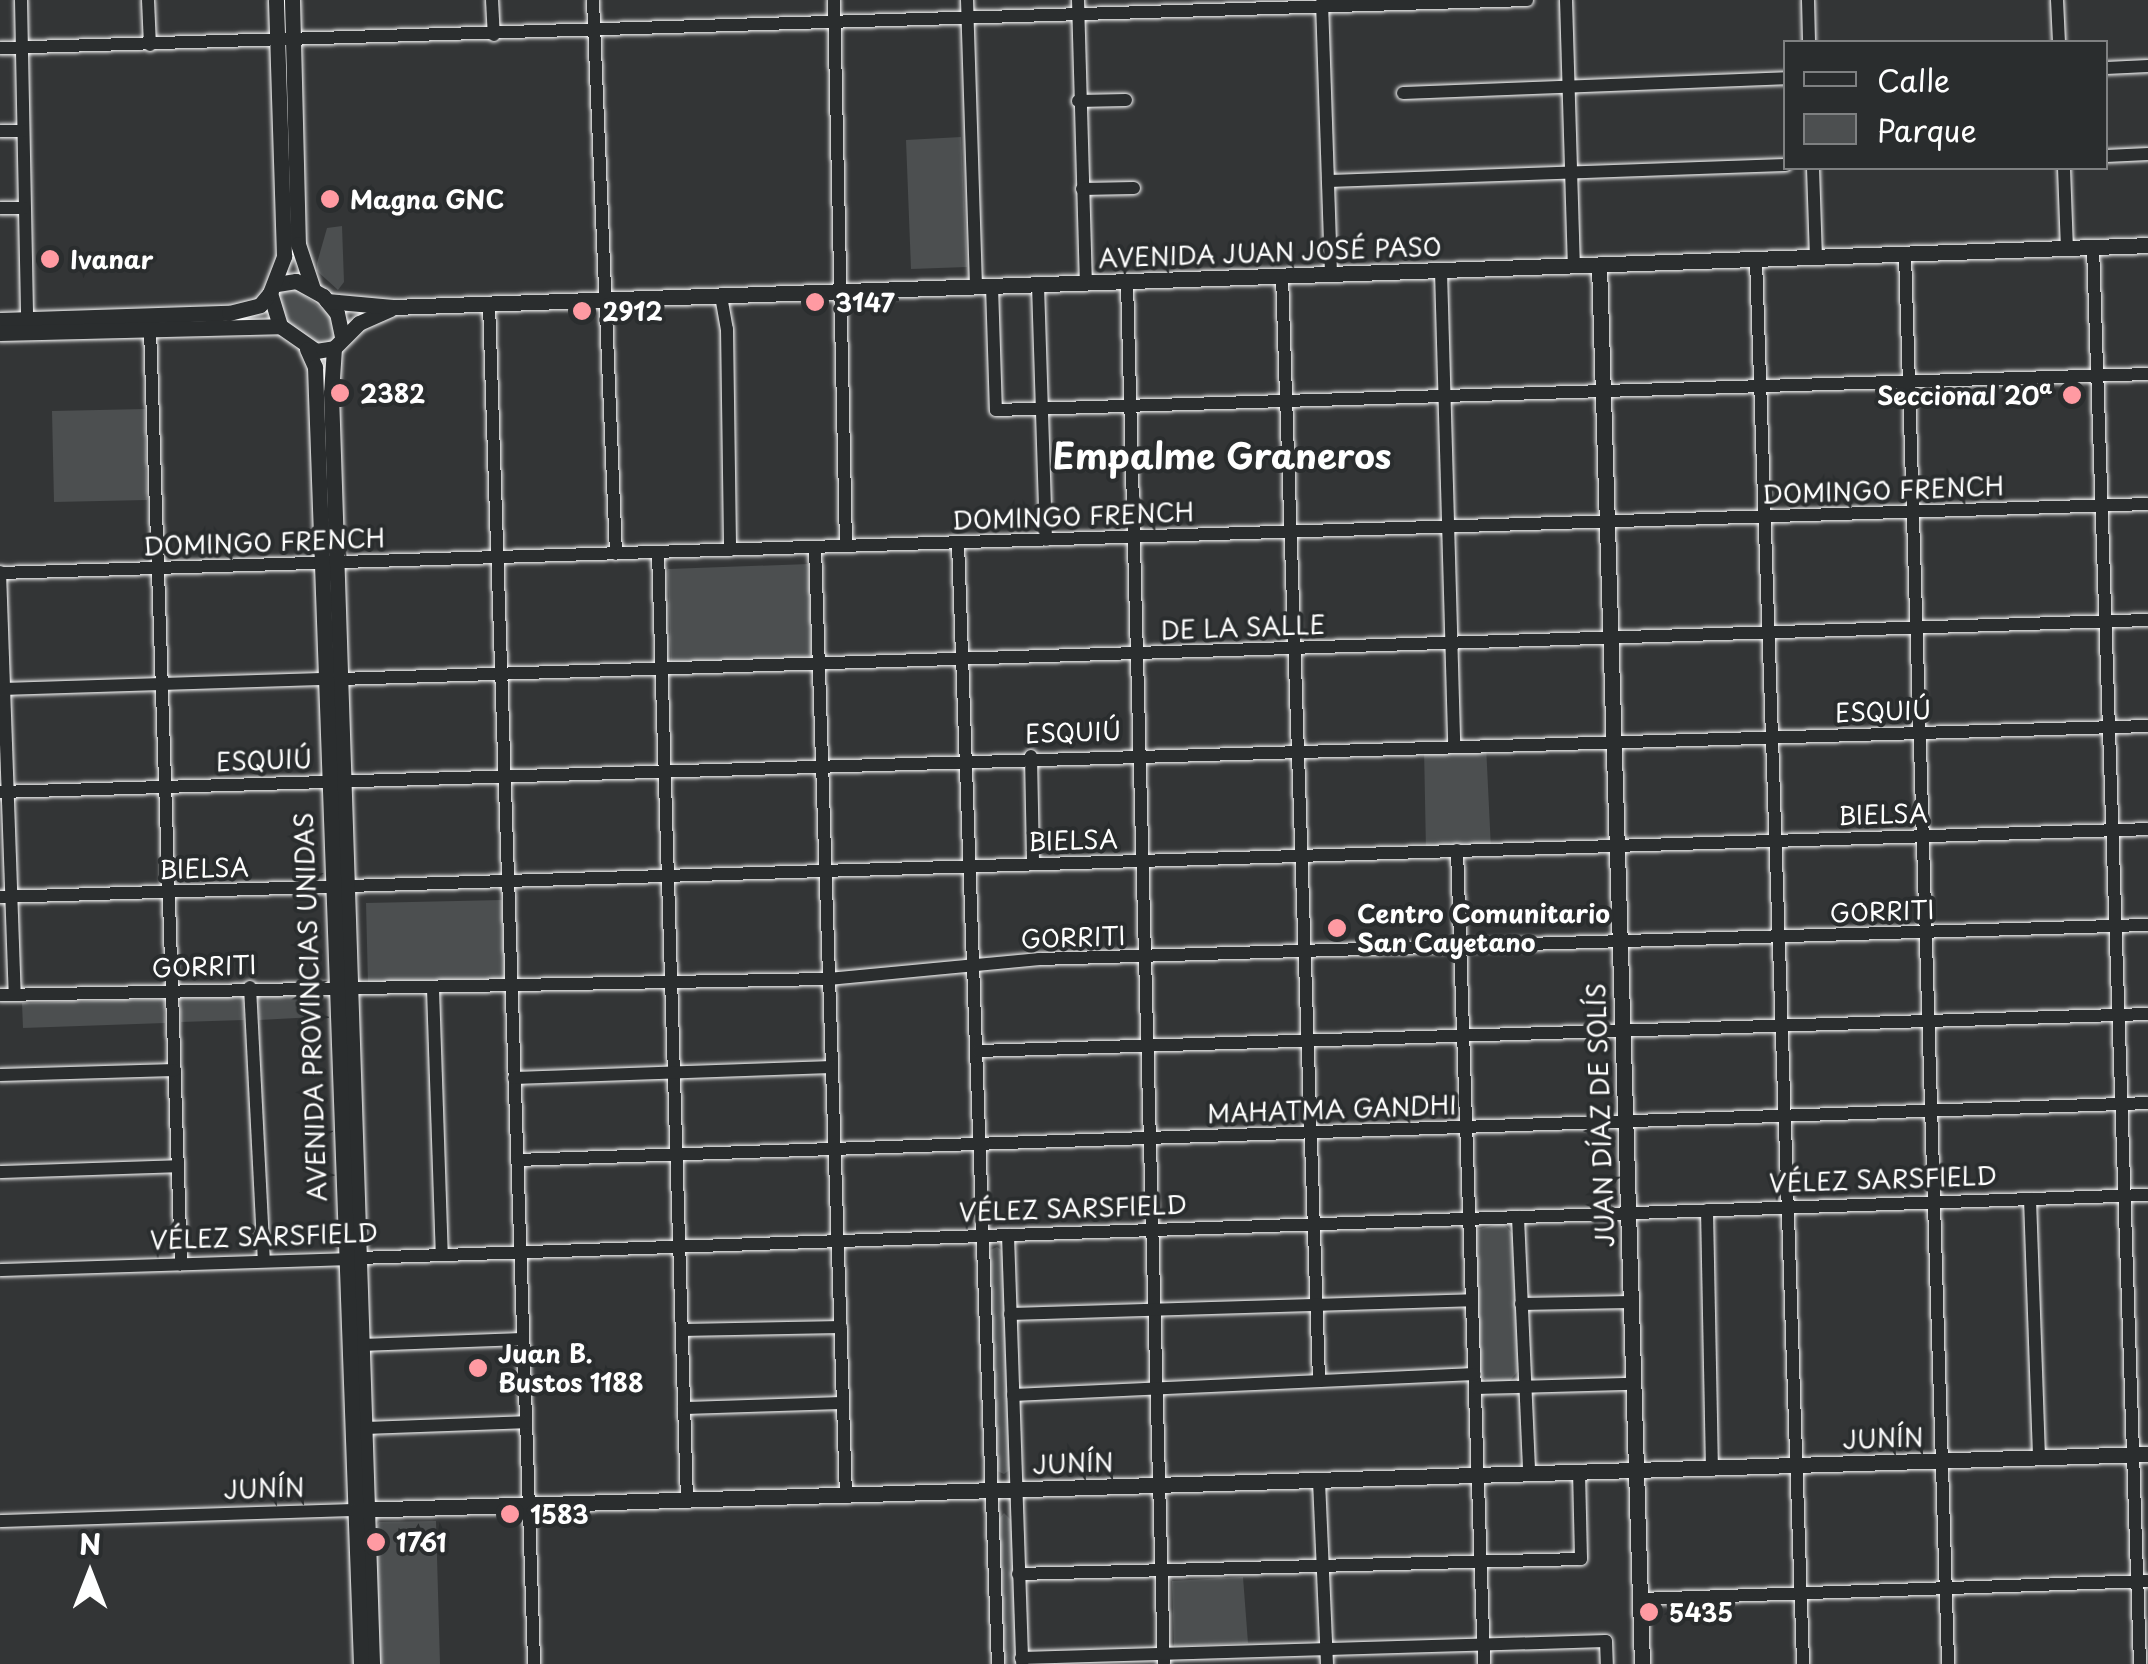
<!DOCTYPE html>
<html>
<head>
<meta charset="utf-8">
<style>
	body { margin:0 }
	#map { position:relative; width:2148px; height:1664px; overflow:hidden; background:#333536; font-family:"Playpen Sans",sans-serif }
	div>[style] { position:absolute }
	.green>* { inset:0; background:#4c4f50 }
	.roads { filter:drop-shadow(0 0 2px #fff) drop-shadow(0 0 2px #fff) }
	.minor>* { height:12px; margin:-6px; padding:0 6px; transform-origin:6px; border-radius:6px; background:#2a2d2e }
	.major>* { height:15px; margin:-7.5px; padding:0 7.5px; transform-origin:7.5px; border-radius:7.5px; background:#2a2d2e }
	.dots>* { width:28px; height:28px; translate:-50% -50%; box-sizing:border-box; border:5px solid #2a2d2e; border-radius:50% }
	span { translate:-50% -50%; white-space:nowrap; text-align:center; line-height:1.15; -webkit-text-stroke:8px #2a2d2e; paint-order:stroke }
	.poi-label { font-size:25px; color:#fff; font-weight:700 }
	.left { translate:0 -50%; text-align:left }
	.right { translate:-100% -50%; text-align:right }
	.street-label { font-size:25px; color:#fff }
	.district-label { font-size:35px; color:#fff; font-weight:700 }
	.legend { position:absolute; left:1783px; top:40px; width:325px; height:130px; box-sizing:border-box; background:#2a2d2e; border:2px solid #7f8182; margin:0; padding:12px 18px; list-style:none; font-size:30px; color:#fff }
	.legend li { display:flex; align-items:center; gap:20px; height:50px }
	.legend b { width:50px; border:2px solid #7f8182 }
	.north { position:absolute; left:40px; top:1524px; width:100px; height:100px; -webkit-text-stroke:8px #2a2d2e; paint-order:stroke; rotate:0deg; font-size:28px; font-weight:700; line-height:40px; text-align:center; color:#fff }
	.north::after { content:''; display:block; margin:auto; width:35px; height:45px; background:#fff; clip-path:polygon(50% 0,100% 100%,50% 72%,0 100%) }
</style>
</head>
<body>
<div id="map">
	<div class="green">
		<div style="clip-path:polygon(961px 137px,967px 267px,911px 269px,906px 140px)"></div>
		<div style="clip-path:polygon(342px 226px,344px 282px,338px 290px,317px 271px,317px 263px,327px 228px)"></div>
		<div style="clip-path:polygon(295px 288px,331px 316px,336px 335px,331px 343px,315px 345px,286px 322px,278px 294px)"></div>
		<div style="clip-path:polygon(145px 409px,147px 500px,54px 502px,52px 411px)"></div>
		<div style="clip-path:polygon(809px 564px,811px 658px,671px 663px,668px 569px)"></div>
		<div style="clip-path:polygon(1486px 745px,1491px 849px,1426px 851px,1424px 747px)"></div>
		<div style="clip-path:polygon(502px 900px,506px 983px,368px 984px,366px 903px)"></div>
		<div style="clip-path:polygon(315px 994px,315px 1017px,259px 1020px,258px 996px)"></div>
		<div style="clip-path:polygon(243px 996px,244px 1020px,181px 1022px,180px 998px)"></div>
		<div style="clip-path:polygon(164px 999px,165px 1023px,23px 1028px,22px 1003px)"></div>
		<div style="clip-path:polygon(1503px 1223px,1513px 1234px,1518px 1371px,1509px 1382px,1490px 1383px,1479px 1375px,1475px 1230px)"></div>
		<div style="clip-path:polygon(997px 1247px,1003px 1251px,1011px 1469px,1004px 1474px,997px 1471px,988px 1251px)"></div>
		<div style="clip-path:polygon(1004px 1513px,1012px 1521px,1017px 1664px,1003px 1664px,999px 1519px)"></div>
		<div style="clip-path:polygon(436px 1521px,440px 1664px,378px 1664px,374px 1531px,379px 1522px)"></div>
		<div style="clip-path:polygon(1243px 1577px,1248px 1643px,1174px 1646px,1172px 1581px)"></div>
	</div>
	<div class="roads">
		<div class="minor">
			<div style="left:21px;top:0;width:319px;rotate:88.9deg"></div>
			<div style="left:148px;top:0;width:45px;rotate:87.5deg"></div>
			<div style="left:492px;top:0;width:35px;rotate:87deg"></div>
			<div style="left:593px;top:0;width:554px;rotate:87.62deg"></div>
			<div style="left:834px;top:0;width:546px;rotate:88.74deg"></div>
			<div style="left:967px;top:0;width:287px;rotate:88.2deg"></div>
			<div style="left:1078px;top:0;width:283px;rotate:88.4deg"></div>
			<div style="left:1566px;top:0;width:266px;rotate:88.3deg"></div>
			<div style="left:1808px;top:0;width:42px;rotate:88.6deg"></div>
			<div style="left:2057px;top:0;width:42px;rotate:87.3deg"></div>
			<div style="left:1322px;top:2px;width:273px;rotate:88.1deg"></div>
			<div style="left:0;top:48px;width:1528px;rotate:-1.8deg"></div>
			<div style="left:2106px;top:68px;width:42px;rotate:-2.7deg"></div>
			<div style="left:1403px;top:93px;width:383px;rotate:-2.2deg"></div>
			<div style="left:1078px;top:101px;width:48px;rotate:-1.2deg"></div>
			<div style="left:0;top:131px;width:23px"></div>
			<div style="left:2106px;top:156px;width:42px;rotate:-2.7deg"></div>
			<div style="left:1813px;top:168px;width:89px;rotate:88.1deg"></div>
			<div style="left:2064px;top:168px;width:80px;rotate:87.9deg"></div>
			<div style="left:1328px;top:181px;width:458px;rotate:-2deg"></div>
			<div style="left:1082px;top:189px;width:52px;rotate:-1.1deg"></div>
			<div style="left:0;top:208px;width:24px"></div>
			<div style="left:2093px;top:247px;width:1418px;rotate:88.1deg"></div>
			<div style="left:1905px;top:254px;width:1411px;rotate:88.25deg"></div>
			<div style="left:1756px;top:260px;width:1405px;rotate:88.08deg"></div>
			<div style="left:1441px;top:271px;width:476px;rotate:88.4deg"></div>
			<div style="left:1282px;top:276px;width:1106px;rotate:88.08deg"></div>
			<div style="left:1127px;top:282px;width:1382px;rotate:88.47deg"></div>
			<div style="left:1038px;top:285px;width:255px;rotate:88.2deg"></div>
			<div style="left:992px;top:286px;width:124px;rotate:88.2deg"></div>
			<div style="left:996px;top:410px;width:1153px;rotate:-1.79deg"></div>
			<div style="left:721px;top:296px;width:34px;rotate:80deg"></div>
			<div style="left:727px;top:329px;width:221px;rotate:89.2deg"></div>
			<div style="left:489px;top:304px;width:1361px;rotate:88.1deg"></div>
			<div style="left:150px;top:329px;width:936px;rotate:88.1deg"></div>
			<div style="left:958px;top:543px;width:1122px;rotate:87.96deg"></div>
			<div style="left:815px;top:547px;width:949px;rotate:88.13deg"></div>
			<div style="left:658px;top:552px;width:948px;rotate:88.25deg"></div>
			<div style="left:0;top:572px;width:422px;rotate:88deg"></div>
			<div style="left:0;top:573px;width:2149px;rotate:-1.84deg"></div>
			<div style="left:340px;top:679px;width:1809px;rotate:-1.87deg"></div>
			<div style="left:0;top:689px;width:323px;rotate:-1.8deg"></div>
			<div style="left:1031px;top:756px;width:108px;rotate:88.9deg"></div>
			<div style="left:0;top:792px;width:2149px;rotate:-1.76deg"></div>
			<div style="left:1457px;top:850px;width:814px;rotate:88.1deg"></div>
			<div style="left:0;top:897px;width:2149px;rotate:-1.81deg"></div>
			<div style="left:250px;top:987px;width:274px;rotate:87.1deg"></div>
			<div style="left:433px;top:989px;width:266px;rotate:88.1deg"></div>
			<div style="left:0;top:995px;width:829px;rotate:-1.11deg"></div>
			<div style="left:829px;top:979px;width:211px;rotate:-5.4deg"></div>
			<div style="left:1039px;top:959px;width:1110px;rotate:-1.76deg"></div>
			<div style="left:978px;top:1051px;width:1171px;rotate:-1.81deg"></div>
			<div style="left:0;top:1075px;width:175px;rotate:-1.6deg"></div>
			<div style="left:514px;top:1078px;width:318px;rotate:-2deg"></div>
			<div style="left:517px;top:1160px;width:1632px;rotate:-2deg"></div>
			<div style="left:0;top:1172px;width:178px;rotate:-1.9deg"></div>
			<div style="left:2030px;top:1199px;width:259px;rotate:88deg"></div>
			<div style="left:1707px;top:1210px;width:258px;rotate:88.9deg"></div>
			<div style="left:1518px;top:1217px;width:257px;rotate:87.5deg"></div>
			<div style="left:1008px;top:1235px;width:429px;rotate:88.1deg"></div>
			<div style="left:359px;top:1258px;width:1790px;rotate:-2.02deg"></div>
			<div style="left:0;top:1270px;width:346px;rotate:-1.8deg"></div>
			<div style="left:1521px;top:1304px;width:110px;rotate:-1deg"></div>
			<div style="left:1010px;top:1314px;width:462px;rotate:-1.7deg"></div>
			<div style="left:682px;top:1330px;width:159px;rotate:-1.1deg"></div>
			<div style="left:361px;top:1345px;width:161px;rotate:-2.1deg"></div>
			<div style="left:1475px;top:1388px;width:158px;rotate:-1.5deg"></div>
			<div style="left:1013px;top:1395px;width:462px;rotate:-2.6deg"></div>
			<div style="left:684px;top:1408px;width:159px;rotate:-1.8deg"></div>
			<div style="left:364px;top:1428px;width:161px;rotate:-2.1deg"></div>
			<div style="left:1319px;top:1481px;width:183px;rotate:87.5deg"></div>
			<div style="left:0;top:1521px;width:355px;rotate:-1.8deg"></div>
			<div style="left:1018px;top:1574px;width:563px;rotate:-1.53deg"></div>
			<div style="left:1581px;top:1559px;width:86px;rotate:-91.3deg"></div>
			<div style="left:1640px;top:1599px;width:508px;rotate:-2.03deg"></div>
			<div style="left:1021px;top:1658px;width:585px;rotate:-1.66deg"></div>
			<div style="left:1606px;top:1641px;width:23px;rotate:88deg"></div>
		</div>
		<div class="major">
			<div style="left:292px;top:0;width:244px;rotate:88.6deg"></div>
			<div style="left:298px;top:244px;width:47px;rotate:71.6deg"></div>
			<div style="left:1599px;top:265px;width:1400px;rotate:88.24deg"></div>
			<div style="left:277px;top:284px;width:19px;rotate:-9deg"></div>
			<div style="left:296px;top:281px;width:31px;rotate:29deg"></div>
			<div style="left:323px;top:296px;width:22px;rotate:51deg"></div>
			<div style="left:337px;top:313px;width:25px;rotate:78deg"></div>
			<div style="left:270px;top:293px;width:34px;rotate:73deg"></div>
			<div style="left:280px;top:326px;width:44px;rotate:34.8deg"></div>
			<div style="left:316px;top:351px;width:18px;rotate:-9deg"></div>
			<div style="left:334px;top:348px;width:35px;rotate:-45deg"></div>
			<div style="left:359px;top:323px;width:34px;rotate:-24deg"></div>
			<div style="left:327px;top:301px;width:66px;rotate:5.2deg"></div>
			<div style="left:393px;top:307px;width:1756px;rotate:-2.02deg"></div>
			<div style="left:0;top:320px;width:229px;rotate:-1.8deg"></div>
			<div style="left:229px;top:313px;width:32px;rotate:-14deg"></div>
			<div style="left:260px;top:305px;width:16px;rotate:-50deg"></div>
			<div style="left:270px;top:293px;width:40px;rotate:-69deg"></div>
			<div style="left:284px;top:256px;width:256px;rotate:-91.8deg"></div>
			<div style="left:0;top:333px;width:280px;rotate:-1.4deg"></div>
			<div style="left:334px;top:348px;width:45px;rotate:93.8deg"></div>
			<div style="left:331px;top:393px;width:1272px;rotate:88.15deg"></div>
			<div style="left:307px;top:349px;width:20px;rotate:66deg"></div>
			<div style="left:315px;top:367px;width:1298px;rotate:87.97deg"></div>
			<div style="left:355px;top:1510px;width:1794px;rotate:-1.79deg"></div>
		</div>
	</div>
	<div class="dots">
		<div style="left:330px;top:199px;background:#ff9aa2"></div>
		<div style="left:50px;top:259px;background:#ff9aa2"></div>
		<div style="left:815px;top:302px;background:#ff9aa2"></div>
		<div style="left:582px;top:311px;background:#ff9aa2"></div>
		<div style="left:340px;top:393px;background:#ff9aa2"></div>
		<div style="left:2072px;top:395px;background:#ff9aa2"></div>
		<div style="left:1337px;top:928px;background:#ff9aa2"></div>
		<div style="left:478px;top:1368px;background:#ff9aa2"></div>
		<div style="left:510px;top:1514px;background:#ff9aa2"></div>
		<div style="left:376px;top:1542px;background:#ff9aa2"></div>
		<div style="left:1649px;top:1612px;background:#ff9aa2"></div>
	</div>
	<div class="poi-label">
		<span class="left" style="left:350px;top:199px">Magna GNC</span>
		<span class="left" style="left:70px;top:259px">Ivanar</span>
		<span class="left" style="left:835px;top:302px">3147</span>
		<span class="left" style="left:602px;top:311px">2912</span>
		<span class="left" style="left:360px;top:393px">2382</span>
		<span class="right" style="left:2052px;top:395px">Seccional 20ª</span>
		<span class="left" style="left:1357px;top:928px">Centro Comunitario<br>San Cayetano</span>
		<span class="left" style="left:498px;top:1368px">Juan B.<br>Bustos 1188</span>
		<span class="left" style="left:530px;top:1514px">1583</span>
		<span class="left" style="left:396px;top:1542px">1761</span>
		<span class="left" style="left:1669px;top:1612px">5435</span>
	</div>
	<div class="street-label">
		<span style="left:1270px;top:252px;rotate:-2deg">AVENIDA JUAN JOSÉ PASO</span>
		<span style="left:1883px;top:490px;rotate:-2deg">DOMINGO FRENCH</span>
		<span style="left:1073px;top:516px;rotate:-2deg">DOMINGO FRENCH</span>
		<span style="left:264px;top:542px;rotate:-2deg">DOMINGO FRENCH</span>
		<span style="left:1243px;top:627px;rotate:-2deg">DE LA SALLE</span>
		<span style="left:1883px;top:711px;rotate:-2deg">ESQUIÚ</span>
		<span style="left:1073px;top:732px;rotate:-2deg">ESQUIÚ</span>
		<span style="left:264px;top:760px;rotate:-2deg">ESQUIÚ</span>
		<span style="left:1883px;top:814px;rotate:-2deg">BIELSA</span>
		<span style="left:1073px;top:840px;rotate:-2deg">BIELSA</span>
		<span style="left:204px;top:868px;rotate:-2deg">BIELSA</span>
		<span style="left:1882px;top:911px;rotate:-2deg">GORRITI</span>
		<span style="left:1073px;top:937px;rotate:-2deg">GORRITI</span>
		<span style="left:204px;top:966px;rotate:-2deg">GORRITI</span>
		<span style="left:310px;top:1007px;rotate:-92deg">AVENIDA PROVINCIAS UNIDAS</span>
		<span style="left:1332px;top:1109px;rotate:-2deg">MAHATMA GANDHI</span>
		<span style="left:1600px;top:1115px;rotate:-92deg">JUAN DÍAZ DE SOLÍS</span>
		<span style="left:1883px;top:1179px;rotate:-2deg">VÉLEZ SARSFIELD</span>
		<span style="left:1073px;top:1208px;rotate:-2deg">VÉLEZ SARSFIELD</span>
		<span style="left:264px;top:1236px;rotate:-2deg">VÉLEZ SARSFIELD</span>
		<span style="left:1883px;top:1438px;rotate:-2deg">JUNÍN</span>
		<span style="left:1073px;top:1463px;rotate:-2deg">JUNÍN</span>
		<span style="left:264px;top:1488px;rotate:-2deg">JUNÍN</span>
	</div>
	<div class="district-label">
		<span style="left:1222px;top:455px">Empalme Graneros</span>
	</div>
	<ul class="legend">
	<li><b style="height:12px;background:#2a2d2e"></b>Calle</li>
	<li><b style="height:28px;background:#4c4f50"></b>Parque</li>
	</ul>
	<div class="north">N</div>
</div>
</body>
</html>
